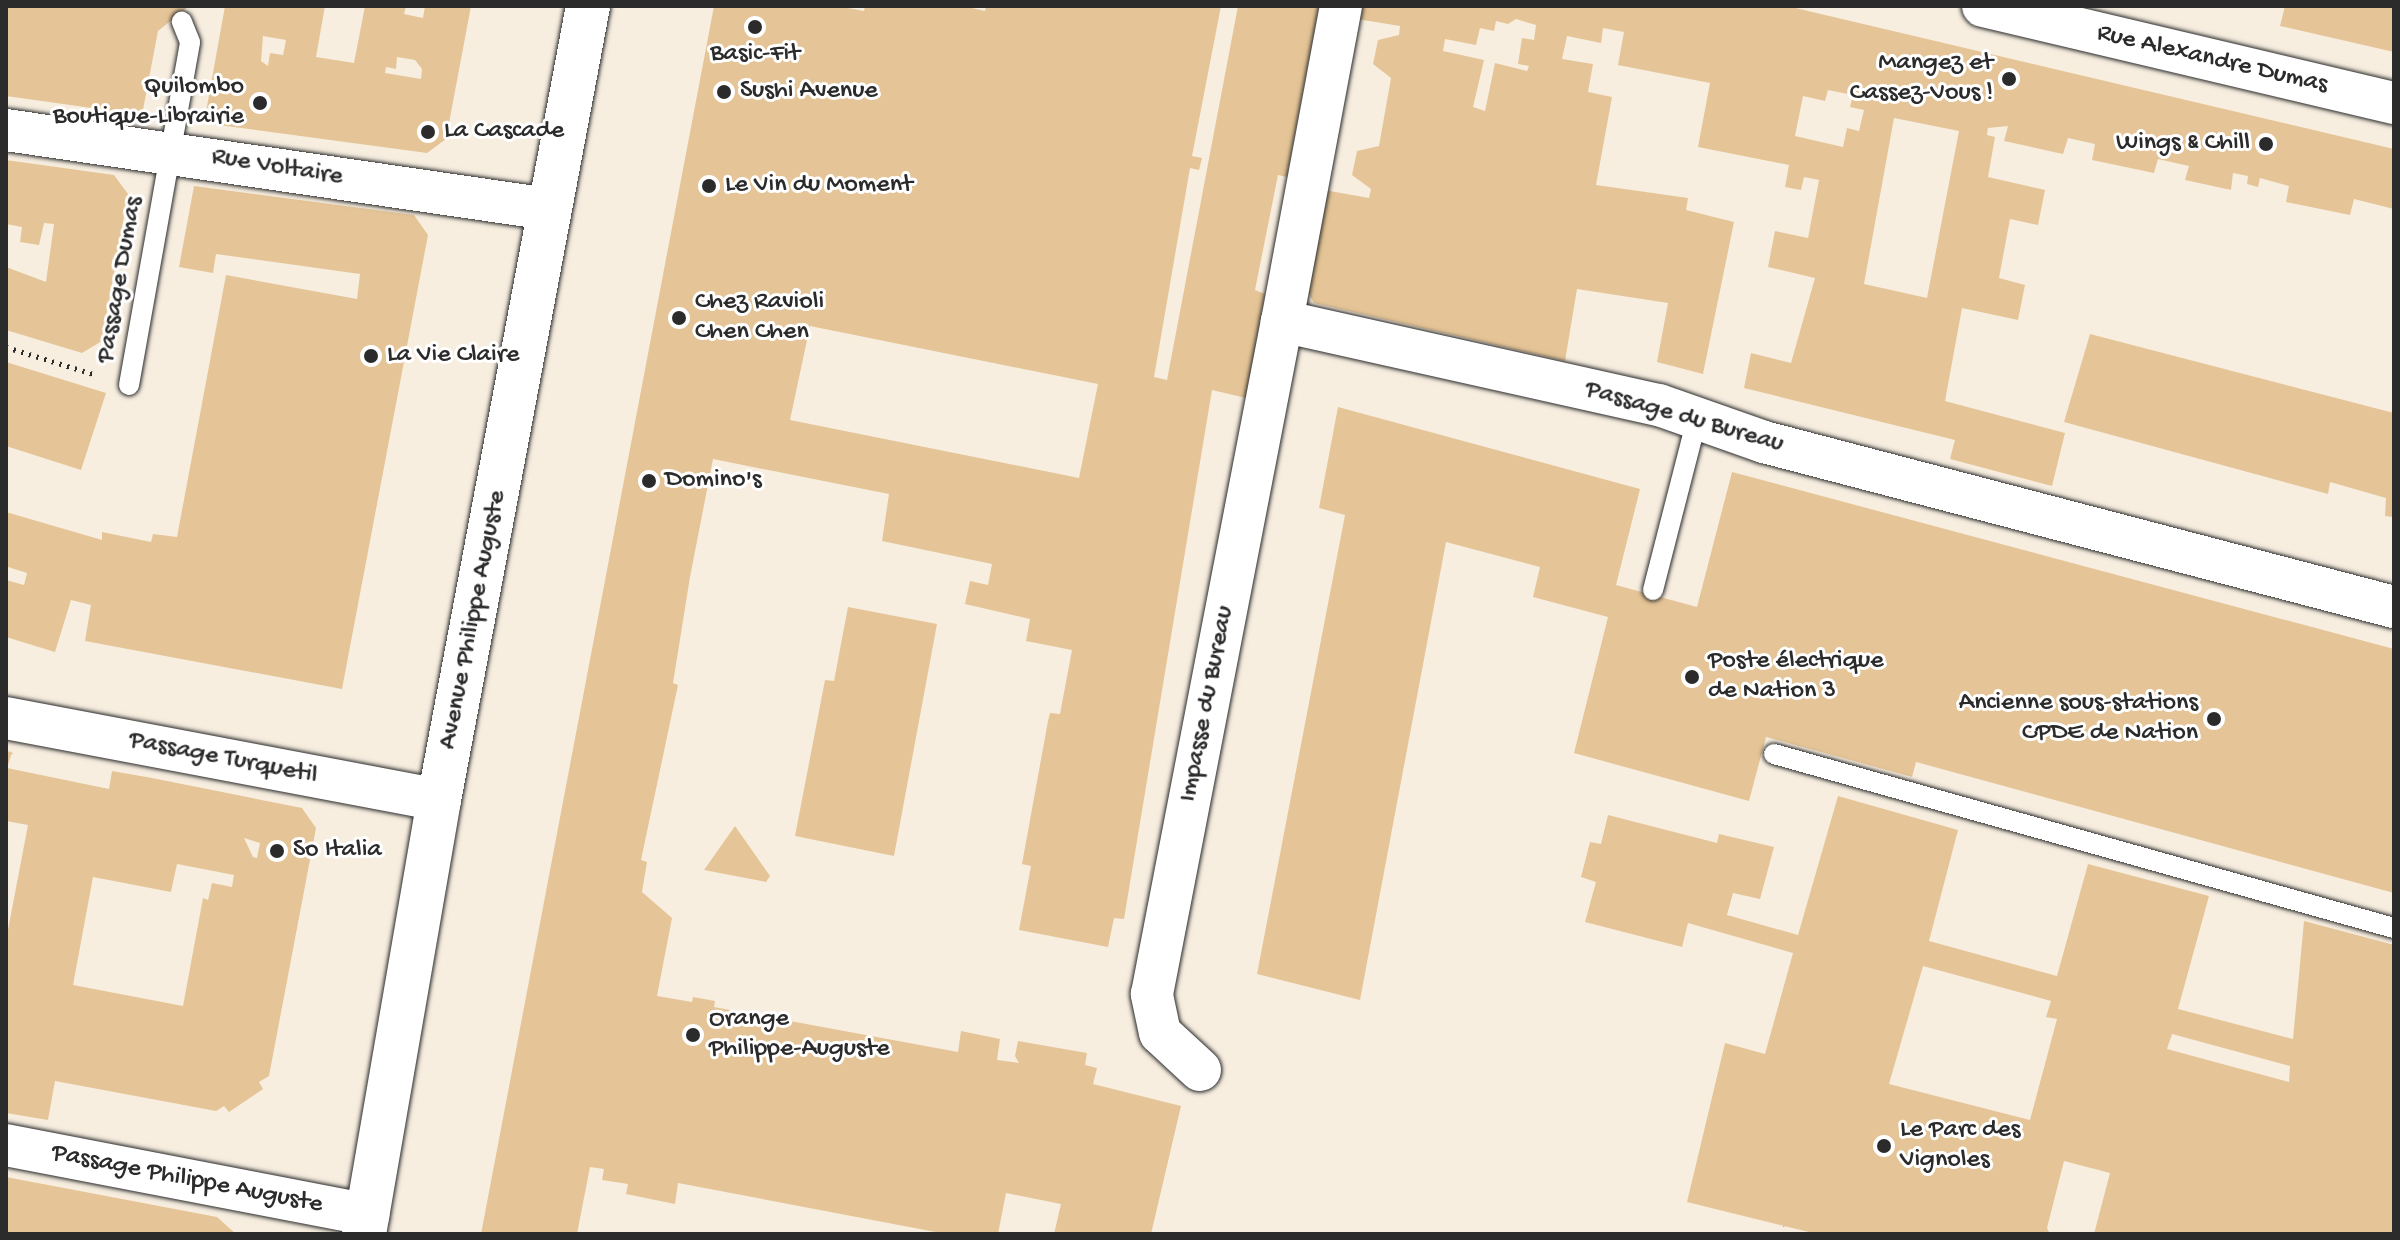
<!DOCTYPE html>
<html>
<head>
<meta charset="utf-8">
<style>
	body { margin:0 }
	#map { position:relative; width:2400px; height:1240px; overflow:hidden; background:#f7eee0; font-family:"Gochi Hand",sans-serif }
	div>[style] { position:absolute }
	.building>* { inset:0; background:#e5c597 }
	.path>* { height:5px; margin-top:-2.5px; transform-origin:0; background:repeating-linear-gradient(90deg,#2b2b2b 0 2px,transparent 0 8px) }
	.roads { filter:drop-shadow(0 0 2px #2b2b2b) drop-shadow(0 0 2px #2b2b2b) }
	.lane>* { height:20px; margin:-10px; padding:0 10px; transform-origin:10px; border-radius:10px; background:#fff }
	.street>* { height:42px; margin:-21px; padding:0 21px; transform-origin:21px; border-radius:21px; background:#fff }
	.secondary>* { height:44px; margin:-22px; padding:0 22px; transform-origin:22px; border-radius:22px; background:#fff }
	.dots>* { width:22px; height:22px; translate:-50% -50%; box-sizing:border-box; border:4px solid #fff; border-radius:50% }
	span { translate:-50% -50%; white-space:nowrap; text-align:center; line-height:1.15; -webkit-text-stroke:6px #fff; paint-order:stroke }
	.poi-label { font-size:26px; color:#2b2b2b }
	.right { translate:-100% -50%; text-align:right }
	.left { translate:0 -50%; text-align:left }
	.street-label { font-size:26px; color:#2b2b2b }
	.frame { position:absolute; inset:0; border:8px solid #2b2b2b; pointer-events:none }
</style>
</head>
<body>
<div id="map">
	<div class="building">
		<div style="clip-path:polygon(6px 6px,189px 6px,158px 31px,142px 115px,6px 96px)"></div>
		<div style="clip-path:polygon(evenodd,225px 6px,325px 6px,316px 57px,354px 63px,365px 6px,406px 6px,404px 14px,423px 18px,425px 6px,471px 6px,446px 139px,427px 153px,204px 123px,225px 6px,263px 36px,286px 40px,283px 55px,270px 53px,268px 66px,261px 61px,263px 36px,225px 6px,397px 57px,415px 60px,422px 69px,421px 79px,385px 73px,386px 67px,396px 69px,397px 57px)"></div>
		<div style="clip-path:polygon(evenodd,714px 6px,837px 6px,864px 11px,865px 6px,963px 6px,985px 11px,986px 6px,1221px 6px,1192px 156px,1202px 158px,1199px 170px,1190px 168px,1154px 377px,1167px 380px,1238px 6px,1319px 6px,1287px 177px,1278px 175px,1255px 290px,1265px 294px,1246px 398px,1212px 390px,1124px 919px,1114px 918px,1108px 947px,1019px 930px,1031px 866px,1022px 864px,1048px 721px,1050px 713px,1060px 714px,1072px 650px,1026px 641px,1030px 619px,965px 604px,970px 581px,988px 585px,992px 564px,882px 541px,889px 494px,713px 459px,690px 577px,673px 683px,678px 685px,641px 860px,647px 862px,642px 892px,672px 918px,657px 996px,692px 1002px,693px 997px,715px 1001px,714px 1007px,958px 1052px,961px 1031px,1000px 1039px,997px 1060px,1019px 1063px,1015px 1056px,1018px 1041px,1087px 1053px,1085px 1065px,1097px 1068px,1093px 1084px,1181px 1106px,1151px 1234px,1054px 1234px,1061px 1204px,1006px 1193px,998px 1234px,946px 1234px,678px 1183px,675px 1204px,626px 1194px,628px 1184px,602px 1180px,604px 1169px,590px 1167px,577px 1234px,481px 1234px,714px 6px,810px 326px,1098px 384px,1079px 478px,790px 420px,810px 326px)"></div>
		<div style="clip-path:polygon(evenodd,1360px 6px,1787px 6px,2394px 149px,2394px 209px,2354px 199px,2350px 215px,2286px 202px,2289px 186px,2260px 178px,2258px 187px,2247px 184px,2248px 176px,2233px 173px,2231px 190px,2185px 180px,2189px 166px,2158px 159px,2154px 173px,2092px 160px,2095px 144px,2068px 138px,2063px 154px,2004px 141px,2008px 126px,1988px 128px,1987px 135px,1995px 137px,1988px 177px,2045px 190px,2038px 225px,2010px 219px,1999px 278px,2025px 285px,2018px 320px,1962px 308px,1945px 401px,2065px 433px,2052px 486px,1950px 459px,1955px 440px,1744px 388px,1751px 353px,1791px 363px,1815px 278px,1768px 267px,1775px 231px,1808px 238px,1819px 180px,1804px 177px,1801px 190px,1785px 187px,1789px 165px,1698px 147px,1710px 83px,1618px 65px,1624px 32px,1603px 28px,1601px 43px,1567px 36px,1562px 59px,1593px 64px,1588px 92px,1612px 97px,1596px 185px,1688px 198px,1686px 210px,1734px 222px,1703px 374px,1657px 362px,1668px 303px,1577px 289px,1565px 361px,1314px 303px,1306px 289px,1324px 190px,1369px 198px,1371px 189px,1352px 175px,1357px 151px,1379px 146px,1391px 78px,1373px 64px,1378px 40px,1399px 35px,1400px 26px,1357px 19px,1360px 6px,1516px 19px,1536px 25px,1534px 40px,1522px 38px,1518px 64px,1529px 66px,1527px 71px,1495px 63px,1485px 111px,1473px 107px,1484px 60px,1443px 51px,1445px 39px,1476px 45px,1480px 28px,1494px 31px,1496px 21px,1508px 24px,1516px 19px,1360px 6px,1828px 90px,1853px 95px,1850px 107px,1864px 110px,1859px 131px,1847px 128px,1843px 147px,1795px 136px,1803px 96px,1825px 101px,1828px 90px,1360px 6px,1894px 118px,1959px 131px,1927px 298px,1864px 284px,1894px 118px)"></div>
		<div style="clip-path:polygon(2285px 6px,2394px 6px,2394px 52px,2280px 26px)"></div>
		<div style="clip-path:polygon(6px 160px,114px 175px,128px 194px,102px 341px,82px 353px,6px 330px,6px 267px,46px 282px,54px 224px,44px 223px,39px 245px,20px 242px,22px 227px,6px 224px)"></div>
		<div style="clip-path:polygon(194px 186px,414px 215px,428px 235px,342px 689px,85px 641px,91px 605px,71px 600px,55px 652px,6px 637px,6px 580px,24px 585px,27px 573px,8px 567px,6px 572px,6px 512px,102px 540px,102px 532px,151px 542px,153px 534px,177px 537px,226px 275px,357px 299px,360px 274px,216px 254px,213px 273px,179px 267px)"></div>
		<div style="clip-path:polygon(2090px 334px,2394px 413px,2394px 517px,2385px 516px,2386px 498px,2330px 482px,2328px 494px,2064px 422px)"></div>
		<div style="clip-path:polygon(6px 362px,106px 393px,81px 470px,6px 446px)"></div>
		<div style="clip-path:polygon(1338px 407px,1640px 489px,1616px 585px,1697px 607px,1732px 472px,2394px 649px,2394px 893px,1916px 762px,1912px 777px,1766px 737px,1749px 801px,1574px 753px,1608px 617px,1533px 597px,1540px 567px,1446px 542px,1360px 1000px,1257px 974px,1345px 515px,1319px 508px)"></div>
		<div style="clip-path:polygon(848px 607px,937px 624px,894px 856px,795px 836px,825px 680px,834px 681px)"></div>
		<div style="clip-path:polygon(evenodd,6px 751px,12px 752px,7px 768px,109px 789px,112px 771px,152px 778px,302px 808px,316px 828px,269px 1076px,259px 1082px,263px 1089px,229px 1112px,224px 1106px,216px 1111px,55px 1081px,48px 1120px,6px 1113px,6px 940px,28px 825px,6px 821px,6px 751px,244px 838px,260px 843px,257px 858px,253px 857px,244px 838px,6px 751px,177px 864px,234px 875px,232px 887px,212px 883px,208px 900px,203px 898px,183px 1006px,73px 985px,93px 877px,171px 892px,177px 864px)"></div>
		<div style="clip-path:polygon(evenodd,1838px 796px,1958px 830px,1929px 941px,2057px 976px,2088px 864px,2209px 896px,2178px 1009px,2293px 1039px,2304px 921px,2394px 945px,2394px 1234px,2094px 1234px,2110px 1173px,2064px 1161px,2047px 1228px,2050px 1234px,1817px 1234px,1687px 1202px,1725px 1043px,1765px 1054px,1793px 953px,1688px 923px,1682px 947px,1585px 922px,1596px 882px,1581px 877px,1590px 842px,1601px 844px,1608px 815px,1717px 843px,1719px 834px,1774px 847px,1760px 899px,1733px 893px,1727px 915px,1798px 935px,1838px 796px,1923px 966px,2051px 1001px,2046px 1017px,2057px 1019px,2030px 1120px,1889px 1084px,1923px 966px,1838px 796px,2172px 1034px,2290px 1066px,2289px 1082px,2167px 1049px,2172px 1034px)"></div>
		<div style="clip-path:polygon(735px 826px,770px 876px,766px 882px,704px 870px)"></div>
		<div style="clip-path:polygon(6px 1177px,217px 1217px,236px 1234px,6px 1234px)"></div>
	</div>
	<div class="path">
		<div style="left:6px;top:347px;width:91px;rotate:17.2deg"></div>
		<div style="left:1782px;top:1234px;width:8px;rotate:-76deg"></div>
	</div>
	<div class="roads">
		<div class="lane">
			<div style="left:129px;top:385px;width:348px;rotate:-79.9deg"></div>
			<div style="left:190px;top:42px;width:22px;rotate:-112deg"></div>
			<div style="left:1653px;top:590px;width:177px;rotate:-75.6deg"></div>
			<div style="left:1774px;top:754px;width:644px;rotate:15.68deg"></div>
		</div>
		<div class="street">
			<div style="left:1341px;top:6px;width:320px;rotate:100.6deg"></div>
			<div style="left:1282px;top:321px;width:386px;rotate:12.6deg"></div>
			<div style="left:1659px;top:405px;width:111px;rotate:19.4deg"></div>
			<div style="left:1764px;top:442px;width:651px;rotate:14.68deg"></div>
			<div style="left:1983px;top:6px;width:422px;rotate:13.3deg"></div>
			<div style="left:6px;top:130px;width:548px;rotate:8.29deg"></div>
			<div style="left:6px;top:718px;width:441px;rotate:10.7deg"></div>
			<div style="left:1200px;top:1070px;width:54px;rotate:-137.2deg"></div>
			<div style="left:1160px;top:1033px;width:40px;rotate:-102deg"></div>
			<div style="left:1152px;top:994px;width:685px;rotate:-79.07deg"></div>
			<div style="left:6px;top:1145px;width:369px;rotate:10.9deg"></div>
		</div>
		<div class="secondary">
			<div style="left:364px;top:1234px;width:440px;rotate:-80.2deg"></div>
			<div style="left:439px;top:800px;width:808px;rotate:-79.37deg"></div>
		</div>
	</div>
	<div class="dots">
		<div style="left:755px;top:27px;background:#2b2b2b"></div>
		<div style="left:2009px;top:79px;background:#2b2b2b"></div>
		<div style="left:724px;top:92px;background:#2b2b2b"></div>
		<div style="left:260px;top:103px;background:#2b2b2b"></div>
		<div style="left:428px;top:132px;background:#2b2b2b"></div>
		<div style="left:2266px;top:144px;background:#2b2b2b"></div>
		<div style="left:709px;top:186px;background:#2b2b2b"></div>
		<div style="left:679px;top:318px;background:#2b2b2b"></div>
		<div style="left:371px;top:356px;background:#2b2b2b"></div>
		<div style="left:649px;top:481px;background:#2b2b2b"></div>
		<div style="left:1692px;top:677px;background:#2b2b2b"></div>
		<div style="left:2214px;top:719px;background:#2b2b2b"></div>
		<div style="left:277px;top:851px;background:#2b2b2b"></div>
		<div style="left:693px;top:1035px;background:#2b2b2b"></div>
		<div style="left:1884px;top:1146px;background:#2b2b2b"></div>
	</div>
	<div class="poi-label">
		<span style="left:755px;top:55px">Basic-Fit</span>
		<span class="right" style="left:1993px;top:79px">Mangez et<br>Cassez-Vous !</span>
		<span class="right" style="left:244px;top:103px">Quilombo<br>Boutique-Librairie</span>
		<span class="left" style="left:740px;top:92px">Sushi Avenue</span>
		<span class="left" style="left:444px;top:132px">La Cascade</span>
		<span class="right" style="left:2250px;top:144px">Wings &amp; Chill</span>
		<span class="left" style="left:725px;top:186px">Le Vin du Moment</span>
		<span class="left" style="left:695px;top:318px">Chez Ravioli<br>Chen Chen</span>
		<span class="left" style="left:387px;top:356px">La Vie Claire</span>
		<span class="left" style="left:665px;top:481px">Domino's</span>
		<span class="left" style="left:1708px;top:677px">Poste électrique<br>de Nation 3</span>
		<span class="right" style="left:2198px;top:719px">Ancienne sous-stations<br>CPDE de Nation</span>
		<span class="left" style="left:293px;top:851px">So Italia</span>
		<span class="left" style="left:709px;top:1035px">Orange<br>Philippe-Auguste</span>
		<span class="left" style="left:1900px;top:1146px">Le Parc des<br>Vignoles</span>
	</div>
	<div class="street-label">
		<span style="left:2212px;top:60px;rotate:13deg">Rue Alexandre Dumas</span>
		<span style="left:277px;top:168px;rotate:9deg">Rue Voltaire</span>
		<span style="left:121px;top:280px;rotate:-80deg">Passage Dumas</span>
		<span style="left:1684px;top:418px;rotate:16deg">Passage du Bureau</span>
		<span style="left:474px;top:620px;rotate:-79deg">Avenue Philippe Auguste</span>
		<span style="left:1208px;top:704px;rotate:-79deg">Impasse du Bureau</span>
		<span style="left:223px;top:759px;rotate:11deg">Passage Turquetil</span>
		<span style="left:187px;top:1180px;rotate:11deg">Passage Philippe Auguste</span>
	</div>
	<div class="frame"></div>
</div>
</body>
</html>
